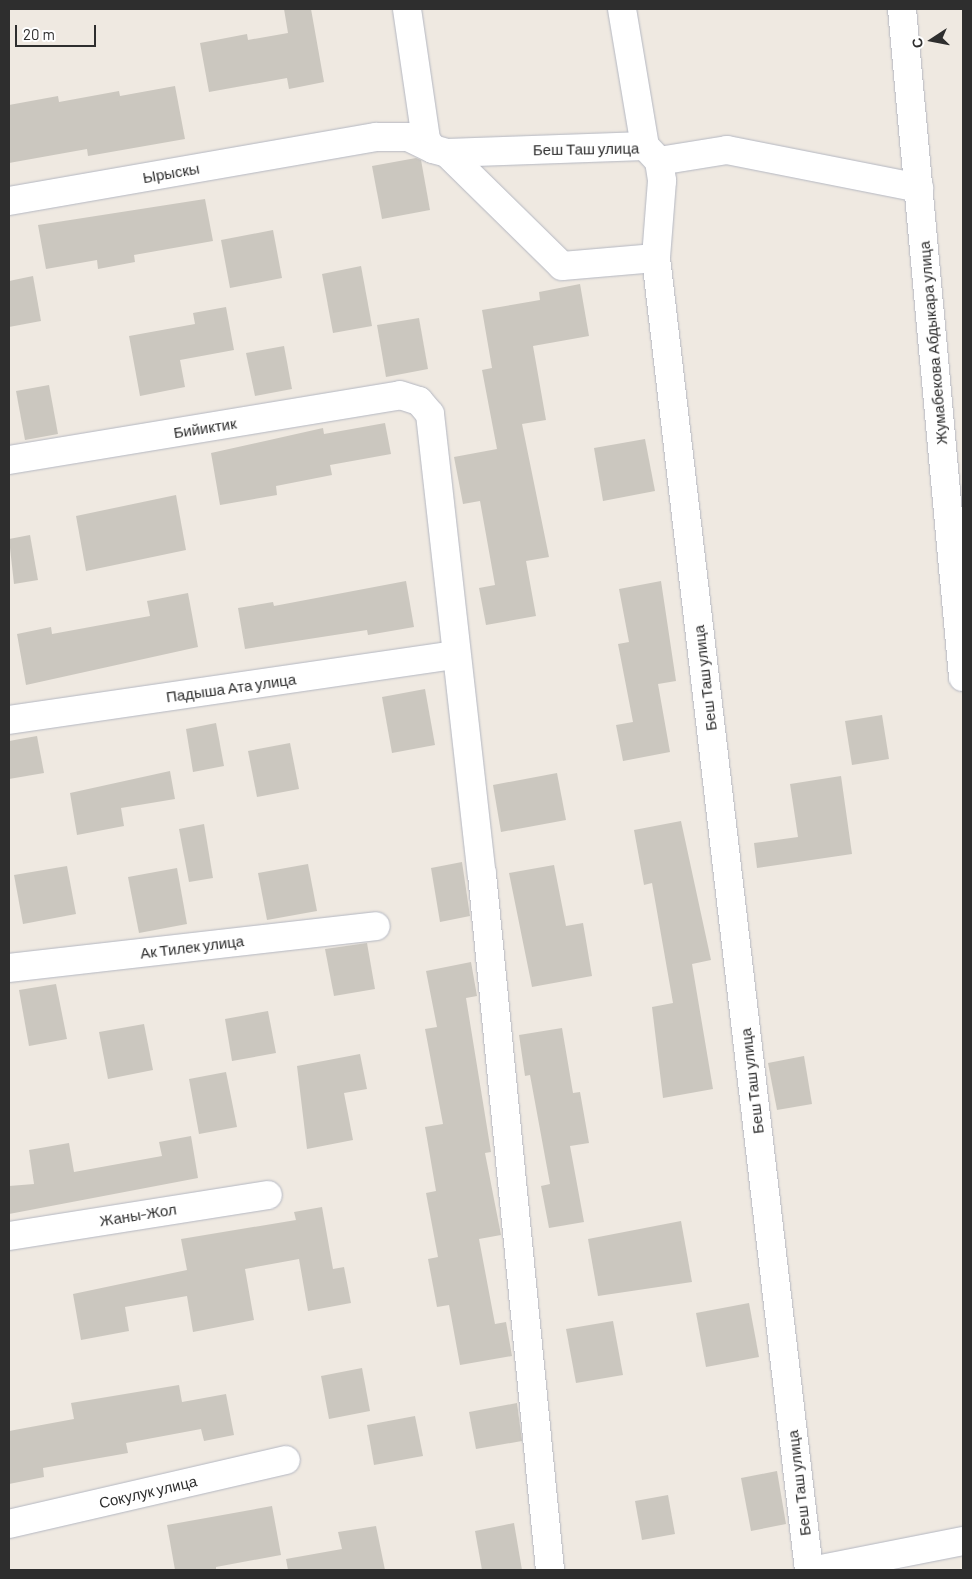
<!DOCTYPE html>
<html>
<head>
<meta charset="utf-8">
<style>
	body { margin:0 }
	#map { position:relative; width:972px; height:1579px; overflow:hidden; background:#efe9e1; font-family:Barlow,sans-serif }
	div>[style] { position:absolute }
	.building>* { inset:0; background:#cbc7bf }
	.roads { filter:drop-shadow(0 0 1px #b4b7c1) drop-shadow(0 0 1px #b4b7c1) }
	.minor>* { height:28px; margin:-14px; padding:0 14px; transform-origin:14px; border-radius:14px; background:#fff }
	span { translate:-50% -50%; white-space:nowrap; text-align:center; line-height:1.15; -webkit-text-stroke:4px #fff; paint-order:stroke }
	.street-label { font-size:15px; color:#2e2e2e }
	.frame { position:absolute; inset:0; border:10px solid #2e2e2e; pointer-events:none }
	.north { position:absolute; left:907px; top:15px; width:50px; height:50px; -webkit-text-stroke:4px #fff; paint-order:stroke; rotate:259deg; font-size:14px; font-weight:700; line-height:20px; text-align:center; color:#2e2e2e }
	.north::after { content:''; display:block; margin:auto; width:18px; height:22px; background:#2e2e2e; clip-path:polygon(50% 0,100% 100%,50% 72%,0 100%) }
	.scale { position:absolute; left:15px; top:25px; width:81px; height:22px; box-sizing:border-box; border:2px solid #2e2e2e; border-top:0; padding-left:6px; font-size:15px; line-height:18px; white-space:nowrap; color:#2e2e2e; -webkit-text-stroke:4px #fff; paint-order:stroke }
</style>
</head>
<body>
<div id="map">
	<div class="building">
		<div style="clip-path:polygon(284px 9px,311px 9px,324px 82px,289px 89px,287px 78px,209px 92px,200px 43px,247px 34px,248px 40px,288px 33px)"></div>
		<div style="clip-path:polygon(175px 86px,185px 139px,88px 156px,87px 149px,9px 163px,9px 105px,58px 96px,59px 102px,119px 91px,120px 96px)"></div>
		<div style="clip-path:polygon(416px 158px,421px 160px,430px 210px,382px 219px,372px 166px)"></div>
		<div style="clip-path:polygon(205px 199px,213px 241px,134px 255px,135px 262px,98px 269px,97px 260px,46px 269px,38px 225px)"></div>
		<div style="clip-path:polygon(273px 230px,282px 278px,230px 288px,221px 240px)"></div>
		<div style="clip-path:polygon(361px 266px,372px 326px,333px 333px,322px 274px)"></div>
		<div style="clip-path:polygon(33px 276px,41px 321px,9px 327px,9px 281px)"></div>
		<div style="clip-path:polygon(580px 284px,589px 336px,533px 346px,546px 420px,522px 424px,549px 557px,526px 561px,536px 616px,486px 625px,479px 588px,495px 585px,480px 501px,463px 504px,454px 457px,497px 449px,482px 370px,492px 368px,482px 310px,540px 300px,539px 292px)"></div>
		<div style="clip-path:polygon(226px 307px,234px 350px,180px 360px,185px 387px,140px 396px,129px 336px,195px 324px,193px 313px)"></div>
		<div style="clip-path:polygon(419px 318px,428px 369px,386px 377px,377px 325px)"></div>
		<div style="clip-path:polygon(284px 346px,292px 389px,255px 396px,246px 353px)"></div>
		<div style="clip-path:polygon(49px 385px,58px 434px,25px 440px,16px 391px)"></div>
		<div style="clip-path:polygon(385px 423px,391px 454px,330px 465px,332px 475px,276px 486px,277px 495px,220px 505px,211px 453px,323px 428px,324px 434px)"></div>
		<div style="clip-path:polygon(645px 439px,655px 491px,603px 501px,594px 448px)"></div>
		<div style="clip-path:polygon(176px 495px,186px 550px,86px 571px,76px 516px)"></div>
		<div style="clip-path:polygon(30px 535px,38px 580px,14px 584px,9px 539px)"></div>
		<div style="clip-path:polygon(406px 581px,414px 627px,368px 635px,367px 630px,245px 649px,238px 608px,273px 602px,274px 606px)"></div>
		<div style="clip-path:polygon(661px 581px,676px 681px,658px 684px,670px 752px,623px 761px,616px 725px,633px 722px,618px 644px,629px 642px,619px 589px)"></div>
		<div style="clip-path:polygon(188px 593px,198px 647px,26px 685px,17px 634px,51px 627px,52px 634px,150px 616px,147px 601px)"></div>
		<div style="clip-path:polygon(425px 689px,435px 745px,392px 753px,382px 697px)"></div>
		<div style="clip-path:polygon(882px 715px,889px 759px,852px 765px,845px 721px)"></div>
		<div style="clip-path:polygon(216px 723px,224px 766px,193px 772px,186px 729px)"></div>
		<div style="clip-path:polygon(37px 736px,44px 773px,9px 779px,9px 741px)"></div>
		<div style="clip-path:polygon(290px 743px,299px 789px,257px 797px,248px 751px)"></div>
		<div style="clip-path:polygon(170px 771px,175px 799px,121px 808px,124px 826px,77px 835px,70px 793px)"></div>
		<div style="clip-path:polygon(557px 773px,566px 820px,501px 832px,493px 785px)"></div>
		<div style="clip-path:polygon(841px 776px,852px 854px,757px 868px,754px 843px,798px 837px,790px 784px)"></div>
		<div style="clip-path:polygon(681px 821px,711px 960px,692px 964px,713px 1089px,663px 1098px,652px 1007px,673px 1003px,652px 883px,644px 885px,634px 830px)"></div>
		<div style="clip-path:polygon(204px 824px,213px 878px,189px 882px,179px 829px)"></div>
		<div style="clip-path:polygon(462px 862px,470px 916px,440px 922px,431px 868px)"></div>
		<div style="clip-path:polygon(308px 864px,317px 911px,267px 920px,258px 873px)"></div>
		<div style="clip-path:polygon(554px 865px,566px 926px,583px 923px,592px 976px,532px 987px,509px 873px)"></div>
		<div style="clip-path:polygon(67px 866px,76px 914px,23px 924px,14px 875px)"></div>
		<div style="clip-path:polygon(177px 868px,187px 924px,139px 933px,128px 877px)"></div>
		<div style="clip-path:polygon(367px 943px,375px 989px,334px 996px,325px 949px)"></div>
		<div style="clip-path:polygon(471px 962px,477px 996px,466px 998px,491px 1152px,485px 1153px,501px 1235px,479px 1239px,495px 1324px,506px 1322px,512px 1356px,460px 1365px,449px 1305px,437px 1307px,428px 1259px,438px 1257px,426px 1193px,436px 1191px,425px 1127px,443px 1124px,425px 1029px,437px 1027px,426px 971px)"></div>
		<div style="clip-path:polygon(56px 984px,67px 1039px,29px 1046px,19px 990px)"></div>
		<div style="clip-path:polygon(268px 1011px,276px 1053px,232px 1061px,225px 1019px)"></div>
		<div style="clip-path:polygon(144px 1024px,153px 1070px,108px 1079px,99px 1032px)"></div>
		<div style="clip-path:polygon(562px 1028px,573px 1093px,580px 1092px,589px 1143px,570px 1146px,584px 1222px,549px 1228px,541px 1186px,550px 1184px,530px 1075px,525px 1076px,519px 1035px)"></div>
		<div style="clip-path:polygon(360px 1054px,367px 1089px,344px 1093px,353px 1140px,307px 1149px,297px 1066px)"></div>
		<div style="clip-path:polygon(804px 1056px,812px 1104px,777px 1110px,768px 1063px)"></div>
		<div style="clip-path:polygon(226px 1072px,237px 1127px,199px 1134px,189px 1079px)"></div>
		<div style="clip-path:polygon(191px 1136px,198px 1178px,9px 1214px,9px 1186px,34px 1184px,29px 1150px,69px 1143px,74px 1172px,162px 1156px,159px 1142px)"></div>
		<div style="clip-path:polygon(322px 1207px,333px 1269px,344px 1267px,351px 1303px,308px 1311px,299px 1259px,245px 1269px,254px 1320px,193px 1332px,187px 1296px,125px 1307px,129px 1331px,81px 1340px,73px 1294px,187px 1270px,181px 1239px,296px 1220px,294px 1212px)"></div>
		<div style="clip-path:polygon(681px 1221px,692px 1282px,598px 1296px,588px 1239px)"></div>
		<div style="clip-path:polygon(749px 1303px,759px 1357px,706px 1367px,696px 1313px)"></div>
		<div style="clip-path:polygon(613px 1321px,623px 1375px,576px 1383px,566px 1329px)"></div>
		<div style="clip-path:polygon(362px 1368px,370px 1411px,329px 1419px,321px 1376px)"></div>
		<div style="clip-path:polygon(179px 1385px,182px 1402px,226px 1394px,234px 1435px,204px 1441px,201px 1429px,126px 1443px,128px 1453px,43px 1468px,44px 1477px,9px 1484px,9px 1431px,74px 1419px,71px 1403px)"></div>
		<div style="clip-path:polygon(517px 1403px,522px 1441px,476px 1449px,469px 1412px)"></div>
		<div style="clip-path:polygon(415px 1416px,423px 1456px,374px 1465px,367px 1425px)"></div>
		<div style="clip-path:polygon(777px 1471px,786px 1524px,751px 1531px,741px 1478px)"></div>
		<div style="clip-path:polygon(668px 1495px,675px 1534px,642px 1540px,635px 1501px)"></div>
		<div style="clip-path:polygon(272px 1506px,281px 1555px,216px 1567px,216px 1570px,175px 1570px,167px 1525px)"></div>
		<div style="clip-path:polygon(514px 1523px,522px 1570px,482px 1570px,475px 1531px)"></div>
		<div style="clip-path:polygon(376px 1526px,385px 1570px,288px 1570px,286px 1559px,342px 1549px,338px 1532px)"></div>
	</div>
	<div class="roads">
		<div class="minor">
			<div style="left:407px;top:9px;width:132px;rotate:81.7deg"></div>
			<div style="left:426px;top:140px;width:11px;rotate:52deg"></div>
			<div style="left:433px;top:149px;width:15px;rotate:16deg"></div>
			<div style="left:447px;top:153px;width:198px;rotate:-2deg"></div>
			<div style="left:645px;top:146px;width:21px;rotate:47deg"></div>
			<div style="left:659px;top:161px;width:20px;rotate:81deg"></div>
			<div style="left:662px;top:181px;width:77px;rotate:94.5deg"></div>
			<div style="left:656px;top:258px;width:1321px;rotate:83.35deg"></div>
			<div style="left:622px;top:9px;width:139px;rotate:80.5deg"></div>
			<div style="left:902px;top:9px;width:671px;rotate:84.78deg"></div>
			<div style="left:447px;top:153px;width:161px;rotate:44.5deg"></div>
			<div style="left:562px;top:266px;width:94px;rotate:-4.9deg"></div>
			<div style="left:659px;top:161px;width:69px;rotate:-9.2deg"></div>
			<div style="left:727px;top:150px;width:196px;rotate:11.2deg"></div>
			<div style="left:9px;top:201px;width:373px;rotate:-9.9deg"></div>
			<div style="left:376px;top:137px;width:32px"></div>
			<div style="left:408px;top:137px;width:28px;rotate:26deg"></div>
			<div style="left:9px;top:460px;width:396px;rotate:-9.4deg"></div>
			<div style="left:400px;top:395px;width:20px;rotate:18deg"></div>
			<div style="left:419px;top:401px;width:17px;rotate:50deg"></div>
			<div style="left:430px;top:414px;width:463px;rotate:83.6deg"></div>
			<div style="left:482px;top:874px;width:699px;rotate:84.42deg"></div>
			<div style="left:9px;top:720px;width:450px;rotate:-8.3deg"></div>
			<div style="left:9px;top:968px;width:369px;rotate:-6.5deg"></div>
			<div style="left:9px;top:1236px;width:262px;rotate:-9deg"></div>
			<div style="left:9px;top:1524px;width:284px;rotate:-13deg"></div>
			<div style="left:816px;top:1570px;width:150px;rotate:-11.2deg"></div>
		</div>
	</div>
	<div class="street-label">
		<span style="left:586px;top:149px;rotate:-1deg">Беш Таш улица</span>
		<span style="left:171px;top:173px;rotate:-10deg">Ырыскы</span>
		<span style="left:933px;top:343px;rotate:-95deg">Жумабекова Абдыкара улица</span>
		<span style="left:205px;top:428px;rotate:-9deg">Бийиктик</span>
		<span style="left:705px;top:678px;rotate:-97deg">Беш Таш улица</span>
		<span style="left:231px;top:688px;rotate:-8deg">Падыша Ата улица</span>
		<span style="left:192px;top:947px;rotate:-7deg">Ак Тилек улица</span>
		<span style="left:752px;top:1081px;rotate:-97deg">Беш Таш улица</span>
		<span style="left:138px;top:1215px;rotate:-9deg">Жаны-Жол</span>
		<span style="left:799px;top:1483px;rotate:-97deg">Беш Таш улица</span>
		<span style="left:148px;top:1492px;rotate:-13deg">Сокулук улица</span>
	</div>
	<div class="frame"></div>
	<div class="north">С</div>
	<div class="scale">20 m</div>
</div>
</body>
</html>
